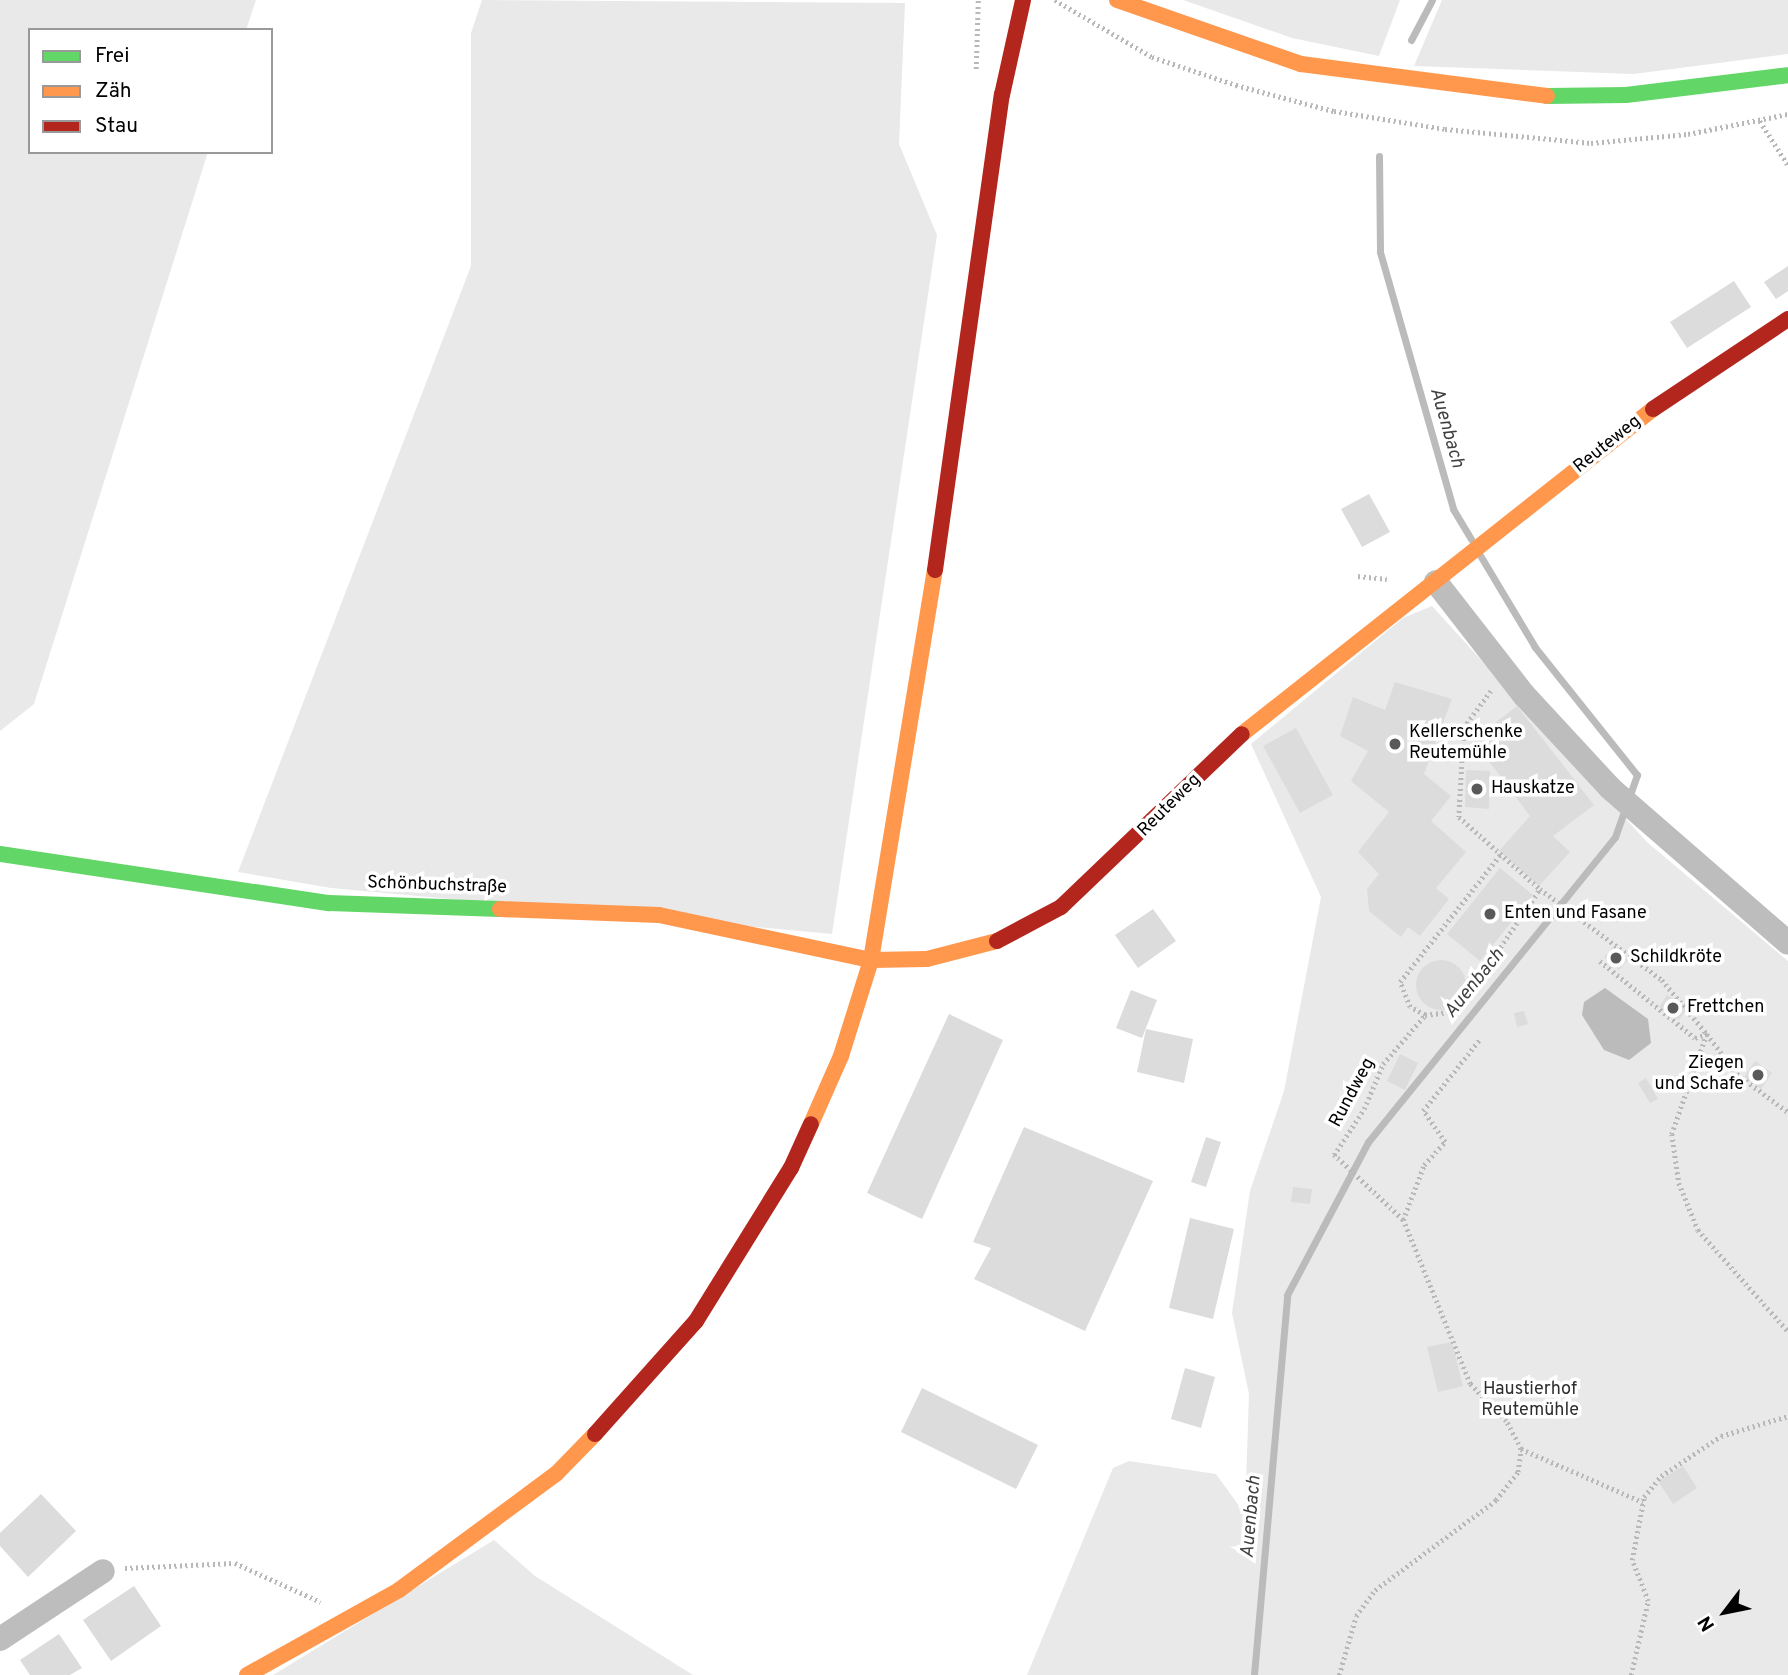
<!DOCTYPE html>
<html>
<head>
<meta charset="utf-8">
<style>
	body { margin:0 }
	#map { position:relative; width:1788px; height:1675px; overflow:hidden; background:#fff; font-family:Overpass,sans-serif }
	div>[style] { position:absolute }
	.green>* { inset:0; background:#e9e9e9 }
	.water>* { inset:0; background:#bbb }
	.stream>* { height:7px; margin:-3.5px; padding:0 3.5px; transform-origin:3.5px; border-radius:3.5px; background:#bbb }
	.building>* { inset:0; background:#dcdcdc }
	.round { border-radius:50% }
	.path>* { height:4.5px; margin-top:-2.25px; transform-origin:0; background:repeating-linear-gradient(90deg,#b8b8b8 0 2px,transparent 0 5.5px) }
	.street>* { height:24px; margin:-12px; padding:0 12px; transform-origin:12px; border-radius:12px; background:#bdbdbd }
	.fast>* { height:16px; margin:-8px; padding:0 8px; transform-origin:8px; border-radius:8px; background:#63d668 }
	.slow>* { height:16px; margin:-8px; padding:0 8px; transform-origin:8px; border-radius:8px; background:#ff974d }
	.jam>* { height:16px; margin:-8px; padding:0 8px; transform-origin:8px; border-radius:8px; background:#b3261e }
	.dots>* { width:19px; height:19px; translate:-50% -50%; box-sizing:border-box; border:4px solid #fff; border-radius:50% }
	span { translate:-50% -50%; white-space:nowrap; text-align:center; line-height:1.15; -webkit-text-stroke:7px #fff; paint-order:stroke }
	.street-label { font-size:18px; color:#000 }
	.poi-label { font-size:18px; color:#000 }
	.left { translate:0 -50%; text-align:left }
	.right { translate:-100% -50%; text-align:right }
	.park-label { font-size:18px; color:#2e2e2e }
	.water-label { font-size:19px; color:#3f3f3f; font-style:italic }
	.legend { position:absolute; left:28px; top:28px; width:245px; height:126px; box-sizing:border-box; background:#fff; border:2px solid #999; margin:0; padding:9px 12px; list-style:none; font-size:21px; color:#000 }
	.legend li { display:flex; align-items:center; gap:14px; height:35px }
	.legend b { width:35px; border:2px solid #999 }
	.north { position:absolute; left:1690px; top:1577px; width:70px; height:70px; -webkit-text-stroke:5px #fff; paint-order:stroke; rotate:238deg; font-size:19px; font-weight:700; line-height:28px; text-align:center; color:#000 }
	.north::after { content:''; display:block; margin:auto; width:24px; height:32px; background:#000; clip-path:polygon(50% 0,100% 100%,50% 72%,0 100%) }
</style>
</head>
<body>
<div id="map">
	<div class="green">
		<div style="clip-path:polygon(0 0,256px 0,246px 30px,30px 30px,30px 152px,208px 152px,34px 704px,0 731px)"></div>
		<div style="clip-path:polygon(482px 0,905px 3px,899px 144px,937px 235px,832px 934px,331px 888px,238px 872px,471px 266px,471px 33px)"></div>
		<div style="clip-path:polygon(1183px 0,1400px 0,1379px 56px,1292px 38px)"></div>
		<div style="clip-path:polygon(1442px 0,1788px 0,1788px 54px,1634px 74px,1414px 66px)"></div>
		<div style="clip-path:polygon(1432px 606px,1647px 842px,1788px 961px,1788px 1675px,1027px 1675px,1113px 1468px,1129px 1461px,1216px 1474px,1245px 1514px,1249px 1394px,1232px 1313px,1250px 1191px,1284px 1091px,1321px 897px,1251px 744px,1403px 618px)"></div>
		<div style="clip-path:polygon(494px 1540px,535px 1576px,693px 1675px,273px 1675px)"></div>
	</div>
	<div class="water">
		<div style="clip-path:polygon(1605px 988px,1648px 1019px,1651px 1043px,1629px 1060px,1604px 1050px,1582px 1015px,1584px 1002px)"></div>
	</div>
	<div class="stream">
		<div style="left:1411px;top:40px;width:45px;rotate:-62.3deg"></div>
		<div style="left:1379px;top:156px;width:96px;rotate:89.4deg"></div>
		<div style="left:1380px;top:252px;width:267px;rotate:74.1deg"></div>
		<div style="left:1453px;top:509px;width:35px;rotate:59deg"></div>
		<div style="left:1254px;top:1675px;width:381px;rotate:-85deg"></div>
		<div style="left:1287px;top:1295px;width:173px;rotate:-62.1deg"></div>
		<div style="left:1368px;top:1142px;width:392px;rotate:-51deg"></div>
		<div style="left:1615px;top:837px;width:66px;rotate:-70.5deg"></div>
		<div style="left:1637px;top:775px;width:164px;rotate:-128.6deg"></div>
		<div style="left:1535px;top:647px;width:107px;rotate:-120.9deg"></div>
	</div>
	<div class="building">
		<div style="clip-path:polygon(1788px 266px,1788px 291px,1776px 299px,1764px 282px)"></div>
		<div style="clip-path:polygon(1734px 281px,1751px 307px,1687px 348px,1670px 322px)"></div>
		<div style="clip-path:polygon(1369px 494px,1390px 532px,1362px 547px,1341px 509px)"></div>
		<div style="clip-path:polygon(1395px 682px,1452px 699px,1424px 774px,1451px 796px,1431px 821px,1466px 852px,1436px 888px,1449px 899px,1420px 936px,1408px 927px,1401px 937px,1369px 911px,1367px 889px,1379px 874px,1358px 852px,1389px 812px,1351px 781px,1368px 751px,1340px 736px,1353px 697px,1385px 710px)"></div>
		<div style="clip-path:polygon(1517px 706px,1594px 805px,1553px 836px,1570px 852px,1539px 886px,1499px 851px,1530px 816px,1473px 740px)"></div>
		<div style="clip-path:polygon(1296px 728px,1333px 795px,1300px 813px,1263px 746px)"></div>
		<div style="clip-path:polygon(1466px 770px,1490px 771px,1489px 809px,1465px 807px)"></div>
		<div style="clip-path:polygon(1500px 868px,1533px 895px,1480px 961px,1447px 934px)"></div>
		<div style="clip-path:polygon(1153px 909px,1176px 941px,1138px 968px,1115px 935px)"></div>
		<div style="clip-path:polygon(1613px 947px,1628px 960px,1619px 970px,1604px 957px)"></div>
		<div class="round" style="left:1416px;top:960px;width:50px;height:50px"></div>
		<div style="clip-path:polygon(1131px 990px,1157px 1000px,1142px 1038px,1116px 1028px)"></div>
		<div style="clip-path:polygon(1667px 995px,1687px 1008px,1679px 1020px,1659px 1007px)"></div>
		<div style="clip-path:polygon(1524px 1011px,1528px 1024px,1517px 1027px,1514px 1013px)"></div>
		<div style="clip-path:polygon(949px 1014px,1003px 1040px,922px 1219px,867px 1193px)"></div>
		<div style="clip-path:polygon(1146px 1029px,1193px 1039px,1184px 1083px,1137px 1072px)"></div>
		<div style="clip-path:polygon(1400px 1054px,1418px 1063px,1405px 1090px,1387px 1081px)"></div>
		<div style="clip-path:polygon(1755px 1061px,1772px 1073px,1761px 1089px,1744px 1077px)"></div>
		<div style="clip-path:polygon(1646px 1078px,1658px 1099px,1650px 1103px,1638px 1083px)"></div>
		<div style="clip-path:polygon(1024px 1127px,1153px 1181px,1085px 1331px,974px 1279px,991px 1248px,973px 1242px)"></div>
		<div style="clip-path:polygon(1206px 1137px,1221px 1142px,1206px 1187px,1191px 1182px)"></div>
		<div style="clip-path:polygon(1293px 1187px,1312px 1189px,1310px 1204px,1291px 1202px)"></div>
		<div style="clip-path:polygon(1190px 1218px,1234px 1229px,1213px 1319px,1169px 1308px)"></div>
		<div style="clip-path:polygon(1452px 1342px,1463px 1386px,1438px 1392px,1427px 1347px)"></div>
		<div style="clip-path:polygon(1185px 1368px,1215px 1377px,1201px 1428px,1171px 1419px)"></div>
		<div style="clip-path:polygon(922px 1388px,1038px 1445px,1016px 1489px,901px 1432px)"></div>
		<div style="clip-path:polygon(1683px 1466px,1697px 1488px,1673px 1504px,1658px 1481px)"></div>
		<div style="clip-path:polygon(41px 1494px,76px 1531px,28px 1577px,0 1546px,0 1533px)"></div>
		<div style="clip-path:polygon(134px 1586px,161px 1626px,111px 1661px,83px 1620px)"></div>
		<div style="clip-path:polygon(59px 1634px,82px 1668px,70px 1675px,30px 1675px,20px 1660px)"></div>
	</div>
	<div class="path">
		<div style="left:1055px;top:0;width:113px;rotate:30.4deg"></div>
		<div style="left:1152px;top:57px;width:89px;rotate:18.4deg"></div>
		<div style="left:1236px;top:85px;width:101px;rotate:14.9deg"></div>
		<div style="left:1334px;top:111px;width:112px;rotate:9.2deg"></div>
		<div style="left:1445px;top:129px;width:147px;rotate:5.5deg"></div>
		<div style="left:1591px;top:143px;width:97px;rotate:-5.3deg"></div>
		<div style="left:1688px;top:134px;width:102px;rotate:-11.3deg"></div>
		<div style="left:976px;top:69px;width:69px;rotate:-88.3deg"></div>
		<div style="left:1760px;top:121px;width:52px;rotate:57.5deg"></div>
		<div style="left:1358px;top:576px;width:29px;rotate:6deg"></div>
		<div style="left:1491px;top:691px;width:46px;rotate:126.1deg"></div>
		<div style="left:1464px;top:728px;width:89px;rotate:93.2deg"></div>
		<div style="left:1459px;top:817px;width:108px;rotate:41.6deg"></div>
		<div style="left:1600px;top:961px;width:122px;rotate:39deg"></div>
		<div style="left:1695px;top:1038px;width:13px;rotate:-18deg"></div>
		<div style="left:1707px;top:1034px;width:50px;rotate:53.1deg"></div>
		<div style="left:1737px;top:1074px;width:64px;rotate:36.7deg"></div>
		<div style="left:1425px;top:1015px;width:17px;rotate:-152deg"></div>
		<div style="left:1410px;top:1007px;width:27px;rotate:-112deg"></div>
		<div style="left:1400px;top:982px;width:162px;rotate:-51.8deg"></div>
		<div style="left:1403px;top:1220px;width:59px;rotate:-69.1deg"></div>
		<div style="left:1424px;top:1165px;width:31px;rotate:-48deg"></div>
		<div style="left:1445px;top:1142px;width:38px;rotate:-125deg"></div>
		<div style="left:1423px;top:1111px;width:92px;rotate:-51.6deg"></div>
		<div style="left:1521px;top:1449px;width:133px;rotate:23.5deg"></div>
		<div style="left:125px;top:1568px;width:110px;rotate:-2.6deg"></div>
		<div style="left:235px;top:1563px;width:94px;rotate:24.4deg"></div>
		<div style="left:1339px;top:1675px;width:61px;rotate:-73.9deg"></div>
		<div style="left:1356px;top:1616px;width:32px;rotate:-54deg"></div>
		<div style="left:1375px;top:1590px;width:151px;rotate:-36.6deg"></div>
		<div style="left:1496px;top:1500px;width:36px;rotate:-52deg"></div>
		<div style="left:1518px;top:1472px;width:23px;rotate:-83deg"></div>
		<div style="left:1521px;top:1449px;width:32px;rotate:-118deg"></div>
		<div style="left:1506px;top:1421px;width:52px;rotate:-134.2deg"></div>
		<div style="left:1470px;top:1384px;width:177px;rotate:-112.2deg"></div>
		<div style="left:1403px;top:1220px;width:95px;rotate:-136.7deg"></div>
		<div style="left:1334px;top:1155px;width:55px;rotate:-56.9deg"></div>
		<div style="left:1364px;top:1109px;width:49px;rotate:-67.1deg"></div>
		<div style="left:1383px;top:1064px;width:65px;rotate:-49.4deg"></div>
		<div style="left:1425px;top:1015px;width:32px;rotate:-7deg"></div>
		<div style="left:1457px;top:1011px;width:148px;rotate:-55.8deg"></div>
		<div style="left:1540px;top:889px;width:152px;rotate:36.7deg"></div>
		<div style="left:1662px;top:980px;width:70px;rotate:50.2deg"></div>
		<div style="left:1707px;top:1034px;width:106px;rotate:109.3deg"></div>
		<div style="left:1672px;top:1134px;width:49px;rotate:81.9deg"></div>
		<div style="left:1679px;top:1183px;width:51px;rotate:68deg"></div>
		<div style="left:1698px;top:1230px;width:135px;rotate:48.3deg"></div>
		<div style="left:1631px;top:1675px;width:76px;rotate:-77.1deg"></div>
		<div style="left:1648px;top:1601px;width:44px;rotate:-111.3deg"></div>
		<div style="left:1632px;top:1560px;width:64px;rotate:-79.2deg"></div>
		<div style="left:1644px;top:1497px;width:27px;rotate:-51deg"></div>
		<div style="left:1661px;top:1476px;width:72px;rotate:-33.7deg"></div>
		<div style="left:1721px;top:1436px;width:70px;rotate:-16.6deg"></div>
	</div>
	<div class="street">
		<div style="left:1436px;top:582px;width:143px;rotate:52.1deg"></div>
		<div style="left:1524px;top:695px;width:127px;rotate:47.2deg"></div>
		<div style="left:1610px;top:788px;width:236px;rotate:41deg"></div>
		<div style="left:0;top:1639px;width:123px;rotate:-33.4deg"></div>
	</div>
	<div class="fast">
		<div style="left:1547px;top:96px;width:79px;rotate:-0.7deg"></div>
		<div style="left:1626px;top:95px;width:163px;rotate:-7deg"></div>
		<div style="left:0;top:854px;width:333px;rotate:8.5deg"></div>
		<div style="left:329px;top:903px;width:171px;rotate:2deg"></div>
	</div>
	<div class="slow">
		<div style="left:1117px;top:0;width:195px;rotate:19.2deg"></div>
		<div style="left:1301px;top:64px;width:248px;rotate:7.4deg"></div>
		<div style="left:1242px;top:734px;width:524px;rotate:-38.34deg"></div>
		<div style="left:500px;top:909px;width:159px;rotate:2.2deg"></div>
		<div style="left:659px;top:915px;width:217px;rotate:12deg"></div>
		<div style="left:871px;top:960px;width:56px;rotate:-1deg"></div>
		<div style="left:927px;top:959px;width:72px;rotate:-14.4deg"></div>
		<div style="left:811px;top:1124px;width:74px;rotate:-66.2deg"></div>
		<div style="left:841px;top:1056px;width:101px;rotate:-72.6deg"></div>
		<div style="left:871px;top:960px;width:395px;rotate:-80.7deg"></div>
		<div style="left:247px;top:1675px;width:174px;rotate:-29.2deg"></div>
		<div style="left:399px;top:1590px;width:195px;rotate:-36.5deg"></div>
		<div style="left:556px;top:1474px;width:56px;rotate:-45.7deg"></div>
	</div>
	<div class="jam">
		<div style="left:1653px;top:409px;width:162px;rotate:-33.7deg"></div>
		<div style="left:935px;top:570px;width:480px;rotate:-82deg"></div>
		<div style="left:1002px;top:95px;width:97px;rotate:-77.5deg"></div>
		<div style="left:997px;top:941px;width:72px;rotate:-28deg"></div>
		<div style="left:1061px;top:907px;width:250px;rotate:-43.7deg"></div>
		<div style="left:595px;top:1434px;width:152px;rotate:-48.2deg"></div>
		<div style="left:696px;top:1321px;width:180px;rotate:-58.2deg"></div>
		<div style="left:791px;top:1168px;width:48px;rotate:-65.6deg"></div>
	</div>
	<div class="dots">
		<div style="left:1395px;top:744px;background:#595959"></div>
		<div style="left:1477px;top:789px;background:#595959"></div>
		<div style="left:1490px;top:914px;background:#595959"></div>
		<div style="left:1616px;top:958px;background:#595959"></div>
		<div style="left:1673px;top:1008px;background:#595959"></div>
		<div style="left:1758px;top:1075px;background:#595959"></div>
	</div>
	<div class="street-label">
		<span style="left:1608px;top:445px;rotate:-39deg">Reuteweg</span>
		<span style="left:1170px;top:806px;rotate:-45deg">Reuteweg</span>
		<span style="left:437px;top:886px;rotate:2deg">Schönbuchstraße</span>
		<span style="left:1353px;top:1093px;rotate:-62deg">Rundweg</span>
	</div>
	<div class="poi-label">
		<span class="left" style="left:1409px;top:744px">Kellerschenke<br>Reutemühle</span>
		<span class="left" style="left:1491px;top:789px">Hauskatze</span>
		<span class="left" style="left:1504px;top:914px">Enten und Fasane</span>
		<span class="left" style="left:1630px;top:958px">Schildkröte</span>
		<span class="left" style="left:1687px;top:1008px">Frettchen</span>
		<span class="right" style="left:1744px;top:1075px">Ziegen<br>und Schafe</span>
	</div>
	<div class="park-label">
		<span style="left:1530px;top:1401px">Haustierhof<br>Reutemühle</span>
	</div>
	<div class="water-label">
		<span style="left:1446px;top:428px;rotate:74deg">Auenbach</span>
		<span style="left:1475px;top:984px;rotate:-51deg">Auenbach</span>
		<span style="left:1252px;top:1517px;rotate:-85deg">Auenbach</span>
	</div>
	<ul class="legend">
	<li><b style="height:9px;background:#63d668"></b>Frei</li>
	<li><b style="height:9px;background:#ff974d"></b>Zäh</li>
	<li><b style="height:9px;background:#b3261e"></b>Stau</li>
	</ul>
	<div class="north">N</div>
</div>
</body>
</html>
